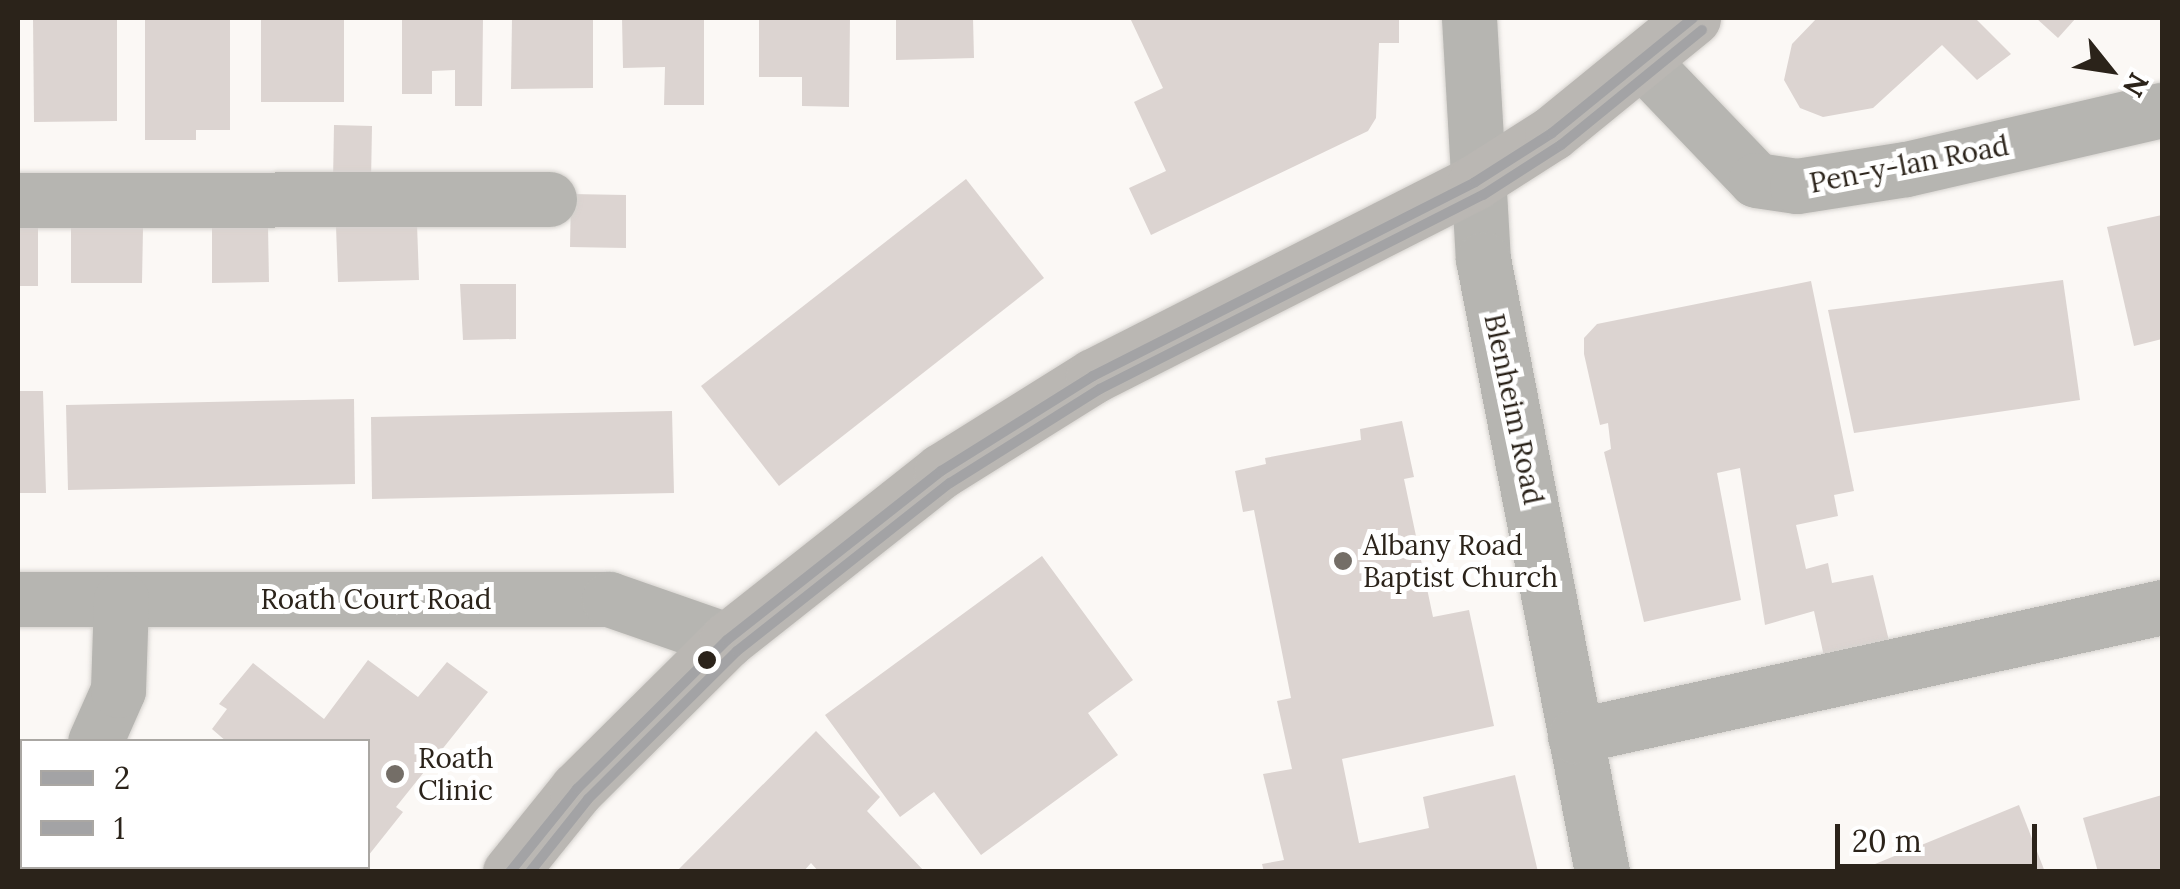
<!DOCTYPE html>
<html>
<head>
<meta charset="utf-8">
<style>
	body { margin:0 }
	#map { position:relative; width:2180px; height:889px; overflow:hidden; background:#fbf8f5; font-family:Lora,serif }
	div>[style] { position:absolute }
	.building>* { inset:0; background:#dcd4d1 }
	.roads { filter:drop-shadow(0 0 2px #d5d2ce) drop-shadow(0 0 2px #d5d2ce) }
	.minor>* { height:55px; margin:-27.5px; padding:0 27.5px; transform-origin:27.5px; border-radius:27.5px; background:#b6b5b1 }
	.major>* { height:55px; margin:-27.5px; padding:0 27.5px; transform-origin:27.5px; border-radius:27.5px; background:#bab7b3 }
	.bus-1>* { height:10px; margin:-5px; padding:0 5px; transform-origin:5px; border-radius:5px; background:#a3a3a5 }
	.bus-2>* { height:10px; margin:-5px; padding:0 5px; transform-origin:5px; border-radius:5px; background:#a3a3a5 }
	.dots>* { width:28px; height:28px; translate:-50% -50%; box-sizing:border-box; border:5px solid #fff; border-radius:50% }
	span { translate:-50% -50%; white-space:nowrap; text-align:center; line-height:1.15; -webkit-text-stroke:10px #fff; paint-order:stroke }
	.street-label { font-size:28px; color:#2b231a }
	.poi-label { font-size:28px; color:#2b231a }
	.left { translate:0 -50%; text-align:left }
	.frame { position:absolute; inset:0; border:20px solid #2b231a; pointer-events:none }
	.legend { position:absolute; left:20px; top:739px; width:350px; height:130px; box-sizing:border-box; background:#fff; border:2px solid #aaa7a3; margin:0; padding:12px 18px; list-style:none; font-size:30px; color:#2b231a }
	.legend li { display:flex; align-items:center; gap:20px; height:50px }
	.legend b { width:50px; border:2px solid #aaa7a3 }
	.north { position:absolute; left:2060px; top:20px; width:100px; height:100px; -webkit-text-stroke:8px #fff; paint-order:stroke; rotate:120deg; font-size:28px; font-weight:700; line-height:40px; text-align:center; color:#2b231a }
	.north::after { content:''; display:block; margin:auto; width:35px; height:45px; background:#2b231a; clip-path:polygon(50% 0,100% 100%,50% 72%,0 100%) }
	.scale { position:absolute; left:1835px; top:824px; width:202px; height:45px; box-sizing:border-box; border:5px solid #2b231a; border-top:0; padding-left:12px; font-size:30px; line-height:35px; white-space:nowrap; color:#2b231a; -webkit-text-stroke:8px #fff; paint-order:stroke }
</style>
</head>
<body>
<div id="map">
	<div class="building">
		<div style="clip-path:polygon(33px 18px,117px 18px,117px 121px,34px 122px)"></div>
		<div style="clip-path:polygon(145px 18px,230px 18px,230px 130px,196px 130px,196px 140px,145px 140px)"></div>
		<div style="clip-path:polygon(261px 18px,344px 18px,344px 102px,261px 102px)"></div>
		<div style="clip-path:polygon(402px 18px,483px 18px,482px 106px,455px 106px,455px 70px,432px 71px,432px 94px,402px 94px)"></div>
		<div style="clip-path:polygon(512px 18px,593px 18px,593px 88px,511px 89px)"></div>
		<div style="clip-path:polygon(622px 18px,704px 18px,704px 105px,664px 105px,665px 67px,623px 68px)"></div>
		<div style="clip-path:polygon(759px 18px,850px 18px,849px 107px,802px 106px,802px 77px,759px 77px)"></div>
		<div style="clip-path:polygon(896px 18px,973px 18px,974px 58px,896px 60px)"></div>
		<div style="clip-path:polygon(1130px 18px,1399px 18px,1399px 43px,1379px 43px,1376px 118px,1368px 131px,1151px 235px,1129px 188px,1166px 171px,1134px 102px,1163px 88px)"></div>
		<div style="clip-path:polygon(1817px 18px,1975px 18px,2011px 54px,1977px 80px,1942px 45px,1873px 108px,1823px 117px,1800px 108px,1784px 80px,1792px 44px)"></div>
		<div style="clip-path:polygon(2036px 18px,2076px 18px,2058px 38px)"></div>
		<div style="clip-path:polygon(334px 125px,372px 126px,371px 182px,333px 182px)"></div>
		<div style="clip-path:polygon(966px 179px,1044px 278px,779px 486px,701px 386px)"></div>
		<div style="clip-path:polygon(571px 194px,626px 195px,626px 248px,570px 247px)"></div>
		<div style="clip-path:polygon(2162px 215px,2162px 339px,2134px 346px,2107px 227px)"></div>
		<div style="clip-path:polygon(18px 219px,38px 219px,38px 286px,18px 286px)"></div>
		<div style="clip-path:polygon(417px 224px,419px 280px,338px 282px,336px 226px)"></div>
		<div style="clip-path:polygon(268px 225px,269px 282px,212px 283px,212px 226px)"></div>
		<div style="clip-path:polygon(71px 227px,143px 228px,142px 283px,71px 283px)"></div>
		<div style="clip-path:polygon(2063px 280px,2080px 400px,1854px 433px,1828px 310px)"></div>
		<div style="clip-path:polygon(1811px 281px,1854px 491px,1834px 495px,1838px 516px,1796px 525px,1806px 569px,1828px 563px,1832px 583px,1873px 575px,1890px 645px,1825px 661px,1814px 611px,1765px 625px,1740px 468px,1717px 473px,1741px 600px,1644px 622px,1604px 452px,1611px 449px,1608px 423px,1600px 425px,1584px 354px,1584px 338px,1597px 324px)"></div>
		<div style="clip-path:polygon(460px 284px,516px 284px,516px 339px,463px 340px)"></div>
		<div style="clip-path:polygon(18px 391px,43px 391px,46px 493px,18px 493px)"></div>
		<div style="clip-path:polygon(354px 399px,355px 484px,68px 490px,66px 405px)"></div>
		<div style="clip-path:polygon(672px 411px,674px 493px,372px 499px,371px 417px)"></div>
		<div style="clip-path:polygon(1402px 421px,1414px 477px,1404px 479px,1433px 617px,1469px 610px,1494px 726px,1342px 759px,1359px 843px,1429px 828px,1423px 797px,1515px 775px,1538px 872px,1264px 872px,1262px 864px,1284px 860px,1263px 774px,1292px 769px,1277px 701px,1291px 698px,1254px 510px,1243px 512px,1235px 471px,1266px 464px,1265px 458px,1361px 440px,1360px 429px)"></div>
		<div style="clip-path:polygon(1042px 556px,1133px 680px,1088px 713px,1118px 755px,981px 855px,934px 792px,900px 817px,825px 715px)"></div>
		<div style="clip-path:polygon(368px 660px,418px 697px,447px 662px,488px 692px,396px 807px,403px 812px,368px 856px,368px 742px,227px 742px,212px 729px,227px 709px,219px 704px,253px 663px,324px 719px)"></div>
		<div style="clip-path:polygon(816px 731px,880px 797px,867px 811px,925px 872px,819px 872px,811px 863px,803px 872px,676px 872px)"></div>
		<div style="clip-path:polygon(2162px 795px,2162px 872px,2098px 872px,2083px 818px)"></div>
		<div style="clip-path:polygon(2019px 805px,2045px 872px,1858px 872px,1858px 871px)"></div>
		<div style="clip-path:polygon(206px 866px,319px 866px,325px 872px,212px 872px)"></div>
	</div>
	<div class="roads">
		<div class="minor">
			<div style="left:1469px;top:18px;width:241px;rotate:86.7deg"></div>
			<div style="left:1483px;top:259px;width:624px;rotate:79.01deg"></div>
			<div style="left:1643px;top:62px;width:163px;rotate:46.2deg"></div>
			<div style="left:1756px;top:180px;width:41px;rotate:8.3deg"></div>
			<div style="left:1797px;top:186px;width:110px;rotate:-8.9deg"></div>
			<div style="left:1906px;top:169px;width:263px;rotate:-13deg"></div>
			<div style="left:18px;top:200px;width:531px;rotate:-0.11deg"></div>
			<div style="left:18px;top:599px;width:591px"></div>
			<div style="left:609px;top:599px;width:125px;rotate:19.2deg"></div>
			<div style="left:1575px;top:736px;width:601px;rotate:-12.39deg"></div>
			<div style="left:95px;top:742px;width:57px;rotate:-66.1deg"></div>
			<div style="left:118px;top:690px;width:91px;rotate:-88.1deg"></div>
			<div style="left:18px;top:839px;width:7px;rotate:-56deg"></div>
		</div>
		<div class="major">
			<div style="left:510px;top:872px;width:107px;rotate:-51.1deg"></div>
			<div style="left:577px;top:789px;width:211px;rotate:-44.8deg"></div>
			<div style="left:727px;top:640px;width:273px;rotate:-38.3deg"></div>
			<div style="left:941px;top:471px;width:179px;rotate:-32deg"></div>
			<div style="left:1093px;top:376px;width:428px;rotate:-26.9deg"></div>
			<div style="left:1475px;top:182px;width:91px;rotate:-32.5deg"></div>
			<div style="left:1552px;top:133px;width:182px;rotate:-39.2deg"></div>
		</div>
	</div>
	<div class="bus-1">
		<div style="left:510px;top:872px;width:107px;rotate:-51.1deg"></div>
		<div style="left:577px;top:789px;width:211px;rotate:-44.8deg"></div>
		<div style="left:727px;top:640px;width:273px;rotate:-38.3deg"></div>
		<div style="left:941px;top:471px;width:179px;rotate:-32deg"></div>
		<div style="left:1093px;top:376px;width:428px;rotate:-26.9deg"></div>
		<div style="left:1475px;top:182px;width:91px;rotate:-32.5deg"></div>
		<div style="left:1552px;top:133px;width:182px;rotate:-39.2deg"></div>
	</div>
	<div class="bus-2">
		<div style="left:530px;top:872px;width:93px;rotate:-51.5deg"></div>
		<div style="left:588px;top:799px;width:210px;rotate:-44.8deg"></div>
		<div style="left:737px;top:651px;width:271px;rotate:-38.3deg"></div>
		<div style="left:950px;top:483px;width:177px;rotate:-32.1deg"></div>
		<div style="left:1100px;top:389px;width:429px;rotate:-26.9deg"></div>
		<div style="left:1483px;top:195px;width:93px;rotate:-32.7deg"></div>
		<div style="left:1561px;top:145px;width:182px;rotate:-39.2deg"></div>
	</div>
	<div class="dots">
		<div style="left:1343px;top:561px;background:#746e67"></div>
		<div style="left:707px;top:660px;background:#2b231a"></div>
		<div style="left:395px;top:774px;background:#746e67"></div>
	</div>
	<div class="street-label">
		<span style="left:1909px;top:164px;rotate:-11deg">Pen-y-lan Road</span>
		<span style="left:1514px;top:409px;rotate:78deg">Blenheim Road</span>
		<span style="left:376px;top:599px">Roath Court Road</span>
	</div>
	<div class="poi-label">
		<span class="left" style="left:1363px;top:561px">Albany Road<br>Baptist Church</span>
		<span class="left" style="left:418px;top:774px">Roath<br>Clinic</span>
	</div>
	<div class="frame"></div>
	<ul class="legend">
	<li><b style="height:12px;background:#a3a3a5"></b>2</li>
	<li><b style="height:12px;background:#a3a3a5"></b>1</li>
	</ul>
	<div class="north">N</div>
	<div class="scale">20 m</div>
</div>
</body>
</html>
